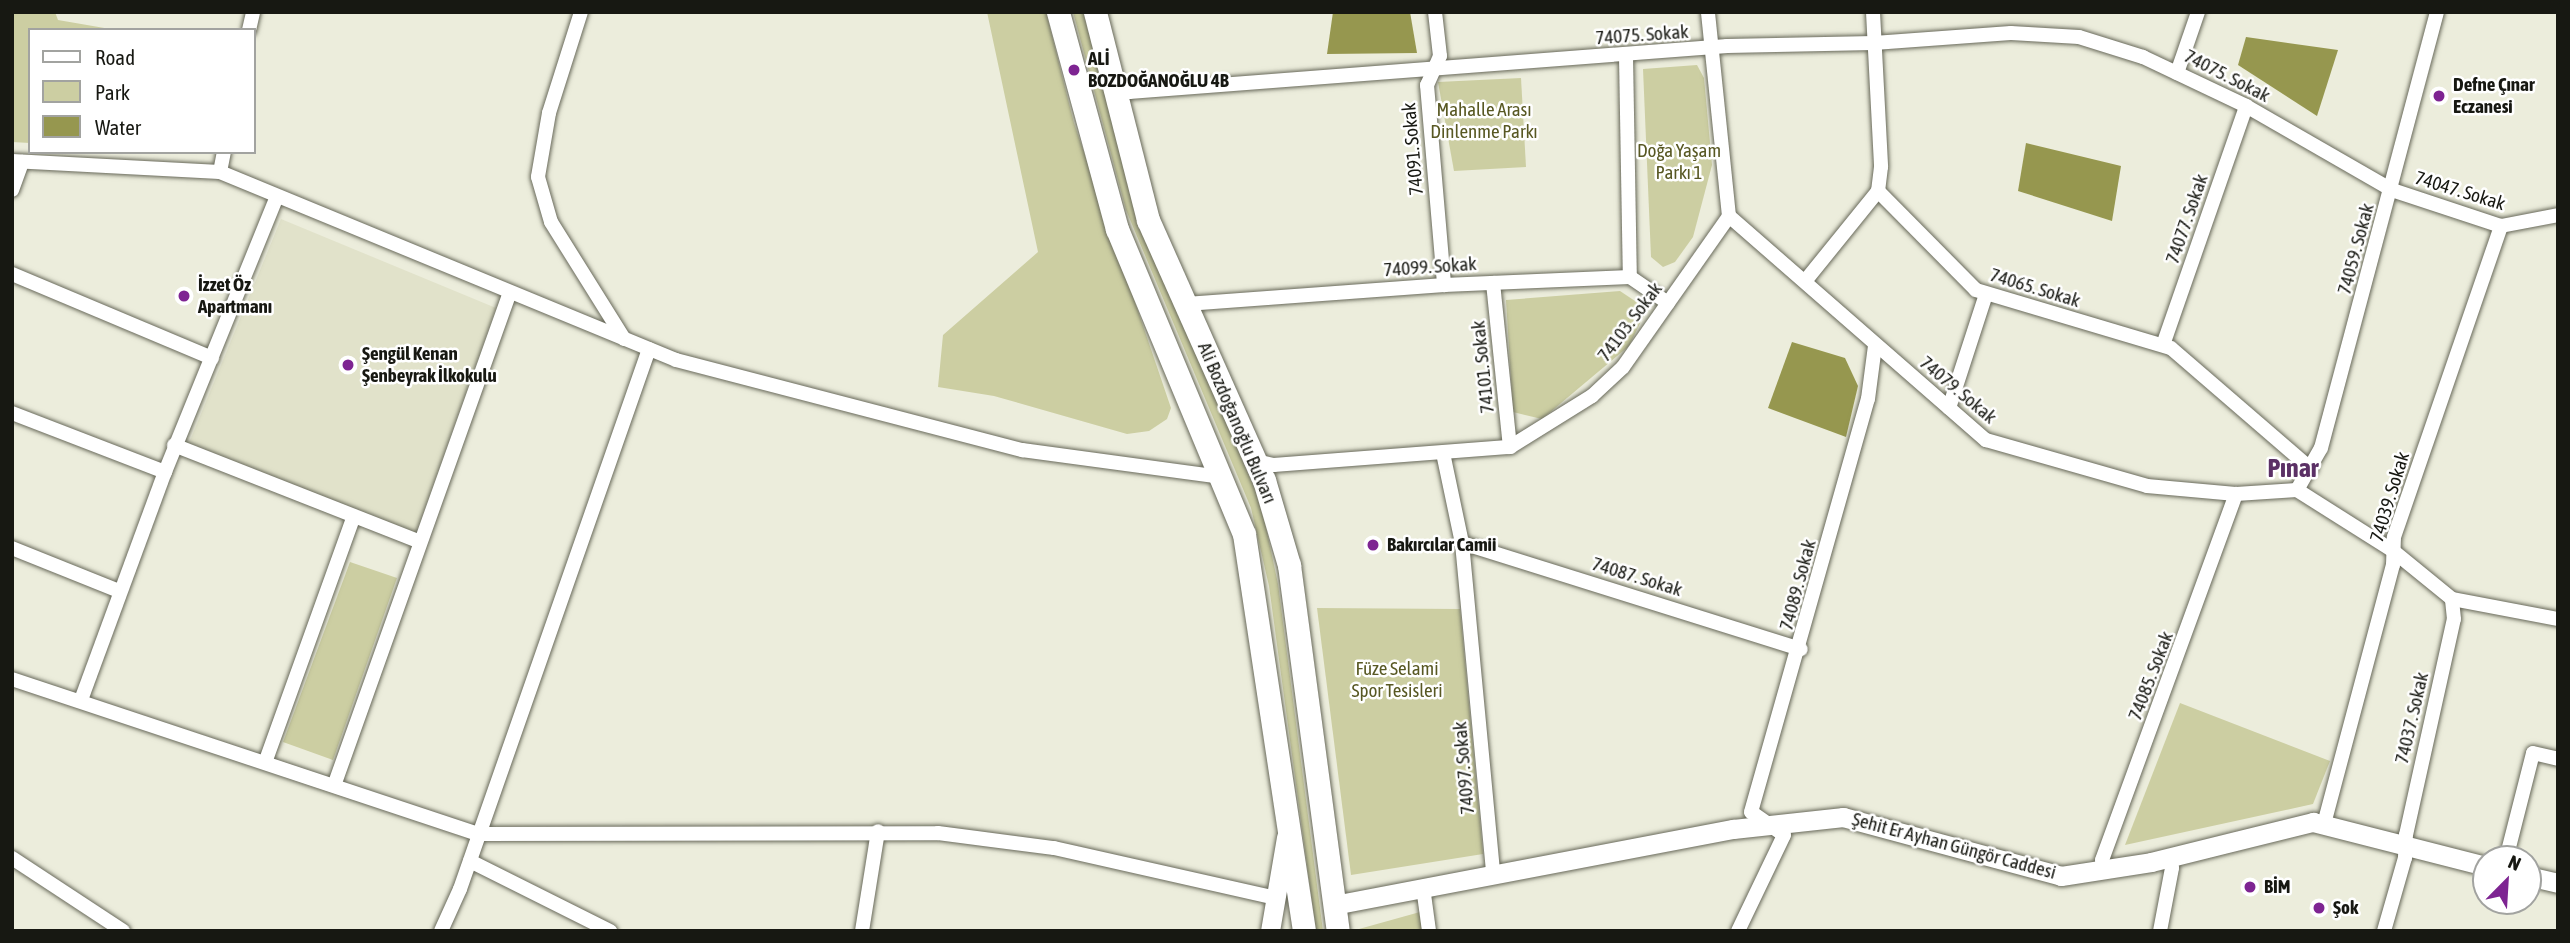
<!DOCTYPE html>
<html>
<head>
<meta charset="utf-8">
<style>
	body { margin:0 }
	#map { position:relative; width:2570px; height:943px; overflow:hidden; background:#eceddc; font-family:"Asap Condensed",sans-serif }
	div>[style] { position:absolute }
	.built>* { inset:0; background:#e1e2ca }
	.green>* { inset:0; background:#cccea2 }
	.water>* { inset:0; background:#96974f }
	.roads { filter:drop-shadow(0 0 2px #68695a) drop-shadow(0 0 2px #68695a) }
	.street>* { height:14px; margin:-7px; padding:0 7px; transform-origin:7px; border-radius:7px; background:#fff }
	.secondary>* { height:19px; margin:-9.5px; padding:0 9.5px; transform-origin:9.5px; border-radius:9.5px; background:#fff }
	.primary>* { height:23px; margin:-11.5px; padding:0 11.5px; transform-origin:11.5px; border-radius:11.5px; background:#fff }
	.dots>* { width:19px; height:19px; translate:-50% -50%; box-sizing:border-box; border:4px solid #fff; border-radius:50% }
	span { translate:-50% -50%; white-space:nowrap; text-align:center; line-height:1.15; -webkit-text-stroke:5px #fff; paint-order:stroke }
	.street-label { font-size:19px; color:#171812 }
	.poi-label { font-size:19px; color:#171812; font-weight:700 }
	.left { translate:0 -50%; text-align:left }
	.park-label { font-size:19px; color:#585823 }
	.district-label { font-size:26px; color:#5b3065; font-weight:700 }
	.frame { position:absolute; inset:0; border:14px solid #171812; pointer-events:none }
	.legend { position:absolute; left:28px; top:28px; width:228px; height:126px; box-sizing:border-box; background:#fff; border:2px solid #a2a3a0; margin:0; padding:9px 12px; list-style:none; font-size:21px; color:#171812 }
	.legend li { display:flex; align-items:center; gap:14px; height:35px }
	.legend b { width:35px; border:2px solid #a2a3a0 }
	.north { position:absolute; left:2472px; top:845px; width:70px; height:70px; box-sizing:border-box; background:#fff; border:2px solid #a2a3a0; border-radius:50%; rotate:24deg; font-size:19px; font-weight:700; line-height:28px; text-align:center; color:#171812 }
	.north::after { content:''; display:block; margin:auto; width:24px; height:32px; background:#7e2492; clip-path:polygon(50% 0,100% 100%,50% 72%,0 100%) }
</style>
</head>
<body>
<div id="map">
	<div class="built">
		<div style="clip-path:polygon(281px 219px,496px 308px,416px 533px,189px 443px)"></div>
	</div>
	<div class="green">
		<div style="clip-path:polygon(12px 12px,55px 12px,58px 20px,116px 30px,30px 30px,30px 143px,12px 142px)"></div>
		<div style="clip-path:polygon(987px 12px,1046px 12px,1074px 123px,1171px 408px,1167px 419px,1149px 431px,1127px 434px,994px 396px,938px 387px,943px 335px,1038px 252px)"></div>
		<div style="clip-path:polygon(1073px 12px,1083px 12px,1135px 208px,1261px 504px,1278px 584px,1323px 931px,1316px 931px,1269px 586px,1251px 508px,1126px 210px)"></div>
		<div style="clip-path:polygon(1697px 65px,1704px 78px,1712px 165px,1693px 237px,1675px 262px,1663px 267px,1651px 257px,1643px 69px)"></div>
		<div style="clip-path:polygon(1521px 78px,1526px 167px,1454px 171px,1438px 82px)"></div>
		<div style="clip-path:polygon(1620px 291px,1647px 309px,1629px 346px,1542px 419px,1513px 412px,1506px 300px)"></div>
		<div style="clip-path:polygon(350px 562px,397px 578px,333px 760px,283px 742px)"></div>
		<div style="clip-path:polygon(1317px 608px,1460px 609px,1483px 854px,1351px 875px)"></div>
		<div style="clip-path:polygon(2180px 703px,2330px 761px,2313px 804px,2125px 845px)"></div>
		<div style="clip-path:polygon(1420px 912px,1423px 931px,1359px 931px,1359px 929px)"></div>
	</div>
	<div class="water">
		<div style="clip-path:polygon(1333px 12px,1410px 12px,1417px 53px,1327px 54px)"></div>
		<div style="clip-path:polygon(2246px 37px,2338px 50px,2317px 116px,2238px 65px)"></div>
		<div style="clip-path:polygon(2026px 143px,2121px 166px,2112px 221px,2018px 191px)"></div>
		<div style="clip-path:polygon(1792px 342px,1845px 358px,1858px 386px,1846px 437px,1768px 408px)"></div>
	</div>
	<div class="roads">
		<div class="street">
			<div style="left:581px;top:12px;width:106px;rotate:107.6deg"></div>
			<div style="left:549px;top:113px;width:65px;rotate:99.8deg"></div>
			<div style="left:538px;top:177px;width:47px;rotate:73.9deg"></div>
			<div style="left:551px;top:222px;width:138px;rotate:58deg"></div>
			<div style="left:1435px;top:12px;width:44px;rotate:83.5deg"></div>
			<div style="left:1440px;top:56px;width:32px;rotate:114deg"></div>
			<div style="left:1427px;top:85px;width:201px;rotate:85.1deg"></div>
			<div style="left:1873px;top:12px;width:155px;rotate:87deg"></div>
			<div style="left:1881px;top:167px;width:24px;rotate:97deg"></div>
			<div style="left:249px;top:30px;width:18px;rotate:-77deg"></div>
			<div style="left:1626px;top:56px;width:221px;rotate:89deg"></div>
			<div style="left:2177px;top:73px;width:65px;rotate:-71deg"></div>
			<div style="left:1113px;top:82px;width:19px;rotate:32deg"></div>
			<div style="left:1129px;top:92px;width:600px;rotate:-4.4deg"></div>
			<div style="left:1727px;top:46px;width:147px;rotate:-1.2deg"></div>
			<div style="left:1874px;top:43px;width:137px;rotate:-4.2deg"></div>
			<div style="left:2011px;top:33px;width:68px;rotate:3.4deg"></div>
			<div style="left:2079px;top:37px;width:67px;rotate:17.4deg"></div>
			<div style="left:2143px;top:57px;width:114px;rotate:25.4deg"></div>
			<div style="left:2246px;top:106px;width:168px;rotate:29.9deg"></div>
			<div style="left:2392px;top:190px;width:115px;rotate:18.3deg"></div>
			<div style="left:2501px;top:226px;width:58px;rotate:-10.9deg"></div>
			<div style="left:12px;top:161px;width:208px;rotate:3deg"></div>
			<div style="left:220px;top:172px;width:493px;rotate:22.4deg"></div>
			<div style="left:676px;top:360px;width:358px;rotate:14.6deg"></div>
			<div style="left:1022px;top:450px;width:202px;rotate:7.7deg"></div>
			<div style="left:220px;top:172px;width:20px;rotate:-79deg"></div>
			<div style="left:12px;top:190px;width:30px;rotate:-70deg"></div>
			<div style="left:1878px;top:191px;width:139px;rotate:45.3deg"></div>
			<div style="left:1976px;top:290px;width:203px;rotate:16.6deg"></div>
			<div style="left:2171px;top:348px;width:185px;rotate:40.8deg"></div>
			<div style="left:1729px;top:216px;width:341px;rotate:41.1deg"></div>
			<div style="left:1986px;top:440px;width:167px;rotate:15.9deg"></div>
			<div style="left:2147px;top:486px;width:89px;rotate:5.1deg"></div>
			<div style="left:2236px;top:494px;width:61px;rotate:-3.8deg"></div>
			<div style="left:12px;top:274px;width:217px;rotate:22.8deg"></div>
			<div style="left:1806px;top:280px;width:114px;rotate:-51deg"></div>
			<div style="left:1493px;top:283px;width:165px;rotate:84.1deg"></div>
			<div style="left:1186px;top:304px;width:259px;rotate:-4.2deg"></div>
			<div style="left:1444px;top:285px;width:186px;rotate:-2.5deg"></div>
			<div style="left:1630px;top:277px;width:46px;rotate:34.4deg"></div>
			<div style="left:2163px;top:345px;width:253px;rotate:-70.8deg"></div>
			<div style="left:1949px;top:408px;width:120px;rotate:-72deg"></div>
			<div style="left:12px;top:413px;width:164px;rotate:21.1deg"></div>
			<div style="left:165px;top:472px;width:296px;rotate:-67.9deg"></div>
			<div style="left:174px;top:445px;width:262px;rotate:21.5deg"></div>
			<div style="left:1443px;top:453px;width:92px;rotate:78.1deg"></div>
			<div style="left:1462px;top:543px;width:330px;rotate:84.6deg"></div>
			<div style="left:1256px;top:461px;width:18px;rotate:13deg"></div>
			<div style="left:1274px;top:465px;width:237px;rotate:-4.4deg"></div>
			<div style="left:1510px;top:447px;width:97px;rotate:-31.9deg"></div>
			<div style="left:1592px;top:396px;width:42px;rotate:-43.1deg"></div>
			<div style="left:1623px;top:367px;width:184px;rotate:-54.9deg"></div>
			<div style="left:1729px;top:216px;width:205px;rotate:-95.9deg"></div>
			<div style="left:2297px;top:490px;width:48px;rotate:-60.3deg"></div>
			<div style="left:2321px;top:448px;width:451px;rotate:-75.1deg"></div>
			<div style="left:2297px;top:490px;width:112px;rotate:32.3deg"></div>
			<div style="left:2392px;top:550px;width:77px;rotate:39.2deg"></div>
			<div style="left:2452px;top:599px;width:108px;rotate:10.7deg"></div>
			<div style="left:1462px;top:543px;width:355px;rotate:17.4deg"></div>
			<div style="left:12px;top:548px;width:115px;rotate:21.9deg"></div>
			<div style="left:12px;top:679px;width:492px;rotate:18.4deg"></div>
			<div style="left:479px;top:834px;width:459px;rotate:-0.1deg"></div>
			<div style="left:938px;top:833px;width:117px;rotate:7.4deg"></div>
			<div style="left:1054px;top:848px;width:227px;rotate:12.7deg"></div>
			<div style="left:81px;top:700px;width:243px;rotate:-69.8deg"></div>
			<div style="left:266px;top:760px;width:259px;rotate:-70.2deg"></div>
			<div style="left:335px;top:783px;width:521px;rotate:-70.38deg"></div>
			<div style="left:2324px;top:824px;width:268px;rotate:-75.1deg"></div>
			<div style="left:2393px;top:565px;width:28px;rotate:-88deg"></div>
			<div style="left:2394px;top:537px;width:329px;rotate:-71deg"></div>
			<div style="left:12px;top:858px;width:133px;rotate:33.3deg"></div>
			<div style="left:2506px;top:859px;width:109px;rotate:-75.7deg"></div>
			<div style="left:2533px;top:753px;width:26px;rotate:13deg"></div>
			<div style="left:470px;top:861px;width:157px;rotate:26.6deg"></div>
			<div style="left:2104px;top:870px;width:10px;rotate:-101deg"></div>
			<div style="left:2102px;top:860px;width:390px;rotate:-69.9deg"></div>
			<div style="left:1423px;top:887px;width:44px;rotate:82.2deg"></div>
			<div style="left:441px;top:931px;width:46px;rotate:-65.7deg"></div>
			<div style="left:460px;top:889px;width:572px;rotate:-70.71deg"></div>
			<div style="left:862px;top:931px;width:101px;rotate:-80.9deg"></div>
			<div style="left:1738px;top:931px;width:106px;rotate:-64.4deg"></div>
			<div style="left:1784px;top:835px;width:40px;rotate:-145.1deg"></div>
			<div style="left:1751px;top:812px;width:429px;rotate:-74.2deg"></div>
			<div style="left:1868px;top:399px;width:53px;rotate:-82.5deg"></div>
			<div style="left:2160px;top:931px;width:64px;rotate:-79.2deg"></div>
			<div style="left:2172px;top:868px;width:11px;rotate:-100deg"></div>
			<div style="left:2384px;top:931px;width:76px;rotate:-74deg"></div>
			<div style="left:2405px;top:858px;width:23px;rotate:-88deg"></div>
			<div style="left:2406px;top:835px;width:221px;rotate:-77.5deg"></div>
			<div style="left:2454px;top:619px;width:20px;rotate:-96deg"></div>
		</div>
		<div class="secondary">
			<div style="left:2528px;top:876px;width:31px;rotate:13deg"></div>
			<div style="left:1334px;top:905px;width:406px;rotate:-10.8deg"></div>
			<div style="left:1733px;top:829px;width:111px;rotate:-6.2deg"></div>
			<div style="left:1843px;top:817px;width:226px;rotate:15.1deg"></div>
			<div style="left:2061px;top:876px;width:91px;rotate:-8.8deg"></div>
			<div style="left:2151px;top:862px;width:167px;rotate:-13.9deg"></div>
			<div style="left:2313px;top:822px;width:179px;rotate:14.3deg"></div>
			<div style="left:1270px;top:931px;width:95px;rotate:-80.3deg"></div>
		</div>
		<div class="primary">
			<div style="left:1058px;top:12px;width:225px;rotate:74.8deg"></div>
			<div style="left:1117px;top:229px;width:330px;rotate:67.4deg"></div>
			<div style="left:1244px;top:534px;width:402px;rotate:81.4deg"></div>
			<div style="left:1095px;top:12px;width:215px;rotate:75.7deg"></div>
			<div style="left:1148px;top:220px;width:285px;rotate:66deg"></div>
			<div style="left:1264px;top:480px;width:89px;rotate:73.6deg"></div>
			<div style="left:1289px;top:565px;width:369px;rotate:82.4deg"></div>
		</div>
	</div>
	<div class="dots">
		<div style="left:1074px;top:70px;background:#7e2492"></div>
		<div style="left:2439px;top:96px;background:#7e2492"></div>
		<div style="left:184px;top:296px;background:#7e2492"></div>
		<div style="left:348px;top:365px;background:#7e2492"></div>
		<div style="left:1373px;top:545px;background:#7e2492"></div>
		<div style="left:2250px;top:887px;background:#7e2492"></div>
		<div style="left:2319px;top:908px;background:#7e2492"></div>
	</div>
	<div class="street-label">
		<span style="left:1642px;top:35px;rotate:-4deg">74075. Sokak</span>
		<span style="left:2227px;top:76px;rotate:27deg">74075. Sokak</span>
		<span style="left:1413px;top:149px;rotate:-95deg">74091. Sokak</span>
		<span style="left:2460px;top:191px;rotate:17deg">74047. Sokak</span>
		<span style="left:2187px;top:219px;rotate:-71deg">74077. Sokak</span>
		<span style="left:2356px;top:249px;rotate:-75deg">74059. Sokak</span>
		<span style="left:1430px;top:267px;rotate:-4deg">74099. Sokak</span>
		<span style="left:2035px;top:288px;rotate:17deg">74065. Sokak</span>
		<span style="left:1630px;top:322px;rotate:-53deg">74103. Sokak</span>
		<span style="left:1483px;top:367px;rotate:-96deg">74101. Sokak</span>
		<span style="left:1958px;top:390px;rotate:40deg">74079. Sokak</span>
		<span style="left:1237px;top:423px;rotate:67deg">Ali Bozdoğanoğlu Bulvarı</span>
		<span style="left:2390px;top:497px;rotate:-73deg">74039. Sokak</span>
		<span style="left:1637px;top:577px;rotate:17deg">74087. Sokak</span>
		<span style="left:1798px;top:585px;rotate:-75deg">74089. Sokak</span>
		<span style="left:2151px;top:676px;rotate:-69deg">74085. Sokak</span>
		<span style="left:2412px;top:718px;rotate:-77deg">74037. Sokak</span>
		<span style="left:1464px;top:768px;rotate:-95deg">74097. Sokak</span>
		<span style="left:1954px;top:846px;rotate:15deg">Şehit Er Ayhan Güngör Caddesi</span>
	</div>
	<div class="poi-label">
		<span class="left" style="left:1088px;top:70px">ALİ<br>BOZDOĞANOĞLU 4B</span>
		<span class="left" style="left:2453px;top:96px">Defne Çınar<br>Eczanesi</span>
		<span class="left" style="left:198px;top:296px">İzzet Öz<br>Apartmanı</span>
		<span class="left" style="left:362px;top:365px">Şengül Kenan<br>Şenbeyrak İlkokulu</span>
		<span class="left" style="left:1387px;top:545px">Bakırcılar Camii</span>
		<span class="left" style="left:2264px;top:887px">BİM</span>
		<span class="left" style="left:2333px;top:908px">Şok</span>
	</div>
	<div class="park-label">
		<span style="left:1484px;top:121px">Mahalle Arası<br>Dinlenme Parkı</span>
		<span style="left:1679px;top:162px">Doğa Yaşam<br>Parkı 1</span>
		<span style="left:1397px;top:680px">Füze Selami<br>Spor Tesisleri</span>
	</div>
	<div class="district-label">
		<span style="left:2293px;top:469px">Pınar</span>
	</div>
	<div class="frame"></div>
	<ul class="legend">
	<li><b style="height:9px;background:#fff"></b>Road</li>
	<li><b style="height:19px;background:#cccea2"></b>Park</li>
	<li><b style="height:19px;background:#96974f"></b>Water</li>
	</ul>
	<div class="north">N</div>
</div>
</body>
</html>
